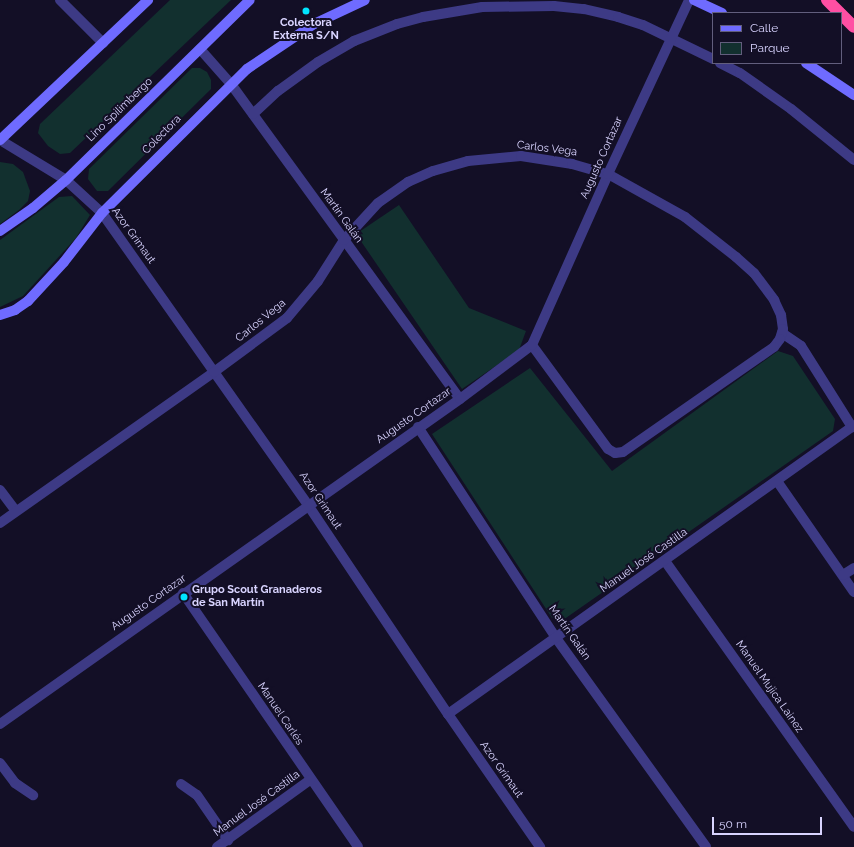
<!DOCTYPE html>
<html>
<head>
<meta charset="utf-8">
<style>
	body { margin:0 }
	#map { position:relative; width:854px; height:847px; overflow:hidden; background:#130f26; font-family:Raleway,sans-serif }
	div>[style] { position:absolute }
	.green>* { inset:0; background:#12302f }
	.street>* { height:10px; margin:-5px; padding:0 5px; transform-origin:5px; border-radius:5px; background:#3d3a85 }
	.secondary>* { height:10px; margin:-5px; padding:0 5px; transform-origin:5px; border-radius:5px; background:#6f6bff }
	.highway>* { height:12px; margin:-6px; padding:0 6px; transform-origin:6px; border-radius:6px; background:#ff4fa3 }
	.dots>* { width:11px; height:11px; translate:-50% -50%; box-sizing:border-box; border:2px solid #130f26; border-radius:50% }
	span { translate:-50% -50%; white-space:nowrap; text-align:center; line-height:1.15; -webkit-text-stroke:4px #130f26; paint-order:stroke }
	.poi-label { font-size:11px; color:#d9d4ff; font-weight:700 }
	.left { translate:0 -50%; text-align:left }
	.street-label { font-size:11px; color:#d9d4ff }
	.legend { position:absolute; left:712px; top:12px; width:130px; height:52px; box-sizing:border-box; background:#130f26; border:1px solid #625e7d; margin:0; padding:5px 7px; list-style:none; font-size:12px; color:#d9d4ff }
	.legend li { display:flex; align-items:center; gap:8px; height:20px }
	.legend b { width:20px; border:1px solid #625e7d }
	.scale { position:absolute; left:712px; top:817px; width:110px; height:18px; box-sizing:border-box; border:2px solid #d9d4ff; border-top:0; padding-left:5px; font-size:12px; line-height:14px; white-space:nowrap; color:#d9d4ff; -webkit-text-stroke:3px #130f26; paint-order:stroke }
</style>
</head>
<body>
<div id="map">
	<div class="green">
		<div style="clip-path:polygon(170px 0,231px 0,70px 153px,60px 154px,48px 146px,38px 133px,40px 124px)"></div>
		<div style="clip-path:polygon(192px 68px,200px 68px,207px 72px,211px 80px,211px 89px,108px 191px,97px 191px,88px 179px,89px 169px)"></div>
		<div style="clip-path:polygon(0 162px,13px 164px,23px 172px,30px 191px,28px 201px,19px 210px,0 224px)"></div>
		<div style="clip-path:polygon(72px 196px,90px 215px,76px 238px,23px 296px,0 307px,0 240px,59px 197px)"></div>
		<div style="clip-path:polygon(399px 205px,469px 308px,526px 331px,519px 350px,462px 389px,356px 234px)"></div>
		<div style="clip-path:polygon(778px 351px,793px 356px,835px 419px,833px 431px,563px 620px,552px 618px,432px 434px,530px 368px,612px 471px)"></div>
	</div>
	<div class="street">
		<div style="left:60px;top:0;width:61px;rotate:45deg"></div>
		<div style="left:200px;top:49px;width:47px;rotate:48.5deg"></div>
		<div style="left:231px;top:84px;width:389px;rotate:54deg"></div>
		<div style="left:720px;top:63px;width:22px;rotate:27deg"></div>
		<div style="left:740px;top:73px;width:62px;rotate:35.2deg"></div>
		<div style="left:791px;top:109px;width:81px;rotate:39deg"></div>
		<div style="left:253px;top:114px;width:34px;rotate:-43deg"></div>
		<div style="left:278px;top:91px;width:49px;rotate:-35.9deg"></div>
		<div style="left:318px;top:62px;width:42px;rotate:-30.3deg"></div>
		<div style="left:354px;top:41px;width:46px;rotate:-21.6deg"></div>
		<div style="left:397px;top:24px;width:27px;rotate:-15deg"></div>
		<div style="left:423px;top:17px;width:60px;rotate:-9.6deg"></div>
		<div style="left:482px;top:7px;width:72px;rotate:-0.8deg"></div>
		<div style="left:554px;top:6px;width:30px;rotate:6deg"></div>
		<div style="left:584px;top:9px;width:35px;rotate:13deg"></div>
		<div style="left:618px;top:17px;width:26px;rotate:18deg"></div>
		<div style="left:643px;top:25px;width:78px;rotate:25.9deg"></div>
		<div style="left:0;top:140px;width:77px;rotate:31.2deg"></div>
		<div style="left:66px;top:180px;width:49px;rotate:42.5deg"></div>
		<div style="left:102px;top:213px;width:357px;rotate:54.8deg"></div>
		<div style="left:308px;top:505px;width:252px;rotate:56.2deg"></div>
		<div style="left:448px;top:714px;width:162px;rotate:55.3deg"></div>
		<div style="left:782px;top:333px;width:23px;rotate:34deg"></div>
		<div style="left:801px;top:346px;width:96px;rotate:57.8deg"></div>
		<div style="left:418px;top:427px;width:252px;rotate:56.8deg"></div>
		<div style="left:556px;top:638px;width:257px;rotate:54.3deg"></div>
		<div style="left:777px;top:481px;width:135px;rotate:55.3deg"></div>
		<div style="left:0;top:490px;width:26px;rotate:53deg"></div>
		<div style="left:0;top:523px;width:262px;rotate:-35.2deg"></div>
		<div style="left:214px;top:372px;width:91px;rotate:-36.5deg"></div>
		<div style="left:287px;top:318px;width:48px;rotate:-50deg"></div>
		<div style="left:318px;top:281px;width:49px;rotate:-57.6deg"></div>
		<div style="left:344px;top:240px;width:50px;rotate:-47.4deg"></div>
		<div style="left:378px;top:203px;width:37px;rotate:-35deg"></div>
		<div style="left:408px;top:182px;width:27px;rotate:-24deg"></div>
		<div style="left:433px;top:171px;width:36px;rotate:-16deg"></div>
		<div style="left:468px;top:161px;width:53px;rotate:-5.4deg"></div>
		<div style="left:521px;top:156px;width:52px;rotate:8.9deg"></div>
		<div style="left:572px;top:164px;width:37px;rotate:16deg"></div>
		<div style="left:608px;top:174px;width:88px;rotate:29.2deg"></div>
		<div style="left:685px;top:217px;width:65px;rotate:38.1deg"></div>
		<div style="left:736px;top:257px;width:24px;rotate:42deg"></div>
		<div style="left:754px;top:273px;width:34px;rotate:53deg"></div>
		<div style="left:774px;top:300px;width:17px;rotate:65deg"></div>
		<div style="left:781px;top:315px;width:14px;rotate:82deg"></div>
		<div style="left:783px;top:329px;width:10px;rotate:107deg"></div>
		<div style="left:780px;top:339px;width:10px;rotate:127deg"></div>
		<div style="left:774px;top:347px;width:184px;rotate:145.2deg"></div>
		<div style="left:623px;top:452px;width:8px;rotate:173deg"></div>
		<div style="left:615px;top:453px;width:8px;rotate:-150deg"></div>
		<div style="left:608px;top:449px;width:129px;rotate:-126.2deg"></div>
		<div style="left:665px;top:561px;width:326px;rotate:54.6deg"></div>
		<div style="left:843px;top:575px;width:13px;rotate:-32deg"></div>
		<div style="left:183px;top:593px;width:308px;rotate:55.4deg"></div>
		<div style="left:448px;top:714px;width:498px;rotate:-35.4deg"></div>
		<div style="left:0;top:724px;width:563px;rotate:-35.24deg"></div>
		<div style="left:460px;top:399px;width:90px;rotate:-36.9deg"></div>
		<div style="left:532px;top:345px;width:187px;rotate:-66deg"></div>
		<div style="left:608px;top:174px;width:192px;rotate:-65deg"></div>
		<div style="left:0;top:763px;width:25px;rotate:53deg"></div>
		<div style="left:15px;top:783px;width:22px;rotate:34deg"></div>
		<div style="left:181px;top:784px;width:19px;rotate:35deg"></div>
		<div style="left:197px;top:795px;width:55px;rotate:55.4deg"></div>
		<div style="left:217px;top:847px;width:115px;rotate:-35.8deg"></div>
	</div>
	<div class="secondary">
		<div style="left:694px;top:0;width:31px;rotate:25deg"></div>
		<div style="left:806px;top:63px;width:58px;rotate:33.7deg"></div>
		<div style="left:0;top:140px;width:204px;rotate:-43.4deg"></div>
		<div style="left:0;top:231px;width:40px;rotate:-34.9deg"></div>
		<div style="left:33px;top:208px;width:43px;rotate:-40.3deg"></div>
		<div style="left:66px;top:180px;width:257px;rotate:-44.4deg"></div>
		<div style="left:0;top:315px;width:16px;rotate:-18deg"></div>
		<div style="left:15px;top:310px;width:16px;rotate:-35deg"></div>
		<div style="left:28px;top:301px;width:53px;rotate:-47.3deg"></div>
		<div style="left:64px;top:262px;width:62px;rotate:-52.2deg"></div>
		<div style="left:102px;top:213px;width:204px;rotate:-44.8deg"></div>
		<div style="left:247px;top:69px;width:81px;rotate:-33.9deg"></div>
		<div style="left:314px;top:24px;width:56px;rotate:-25.2deg"></div>
	</div>
	<div class="highway">
		<div style="left:827px;top:0;width:18px;rotate:45deg"></div>
		<div style="left:841px;top:14px;width:18px;rotate:45deg"></div>
	</div>
	<div class="dots">
		<div style="left:306px;top:11px;background:#00e5ff"></div>
		<div style="left:184px;top:597px;background:#00e5ff"></div>
	</div>
	<div class="poi-label">
		<span style="left:306px;top:30px">Colectora<br>Externa S/N</span>
		<span class="left" style="left:192px;top:597px">Grupo Scout Granaderos<br>de San Martín</span>
	</div>
	<div class="street-label">
		<span style="left:120px;top:110px;rotate:-44deg">Lino Spilimbergo</span>
		<span style="left:162px;top:135px;rotate:-45deg">Colectora</span>
		<span style="left:547px;top:149px;rotate:7deg">Carlos Vega</span>
		<span style="left:602px;top:158px;rotate:-66deg">Augusto Cortazar</span>
		<span style="left:341px;top:216px;rotate:54deg">Martín Galán</span>
		<span style="left:133px;top:236px;rotate:54deg">Azor Grimaut</span>
		<span style="left:261px;top:321px;rotate:-39deg">Carlos Vega</span>
		<span style="left:414px;top:416px;rotate:-35deg">Augusto Cortazar</span>
		<span style="left:320px;top:501px;rotate:56deg">Azor Grimaut</span>
		<span style="left:644px;top:561px;rotate:-35deg">Manuel José Castilla</span>
		<span style="left:149px;top:603px;rotate:-35deg">Augusto Cortazar</span>
		<span style="left:569px;top:633px;rotate:55deg">Martín Galán</span>
		<span style="left:769px;top:687px;rotate:55deg">Manuel Mujica Lainez</span>
		<span style="left:280px;top:714px;rotate:56deg">Manuel Carlés</span>
		<span style="left:501px;top:770px;rotate:55deg">Azor Grimaut</span>
		<span style="left:257px;top:804px;rotate:-36deg">Manuel José Castilla</span>
	</div>
	<ul class="legend">
	<li><b style="height:5px;background:#6f6bff"></b>Calle</li>
	<li><b style="height:11px;background:#12302f"></b>Parque</li>
	</ul>
	<div class="scale">50 m</div>
</div>
</body>
</html>
